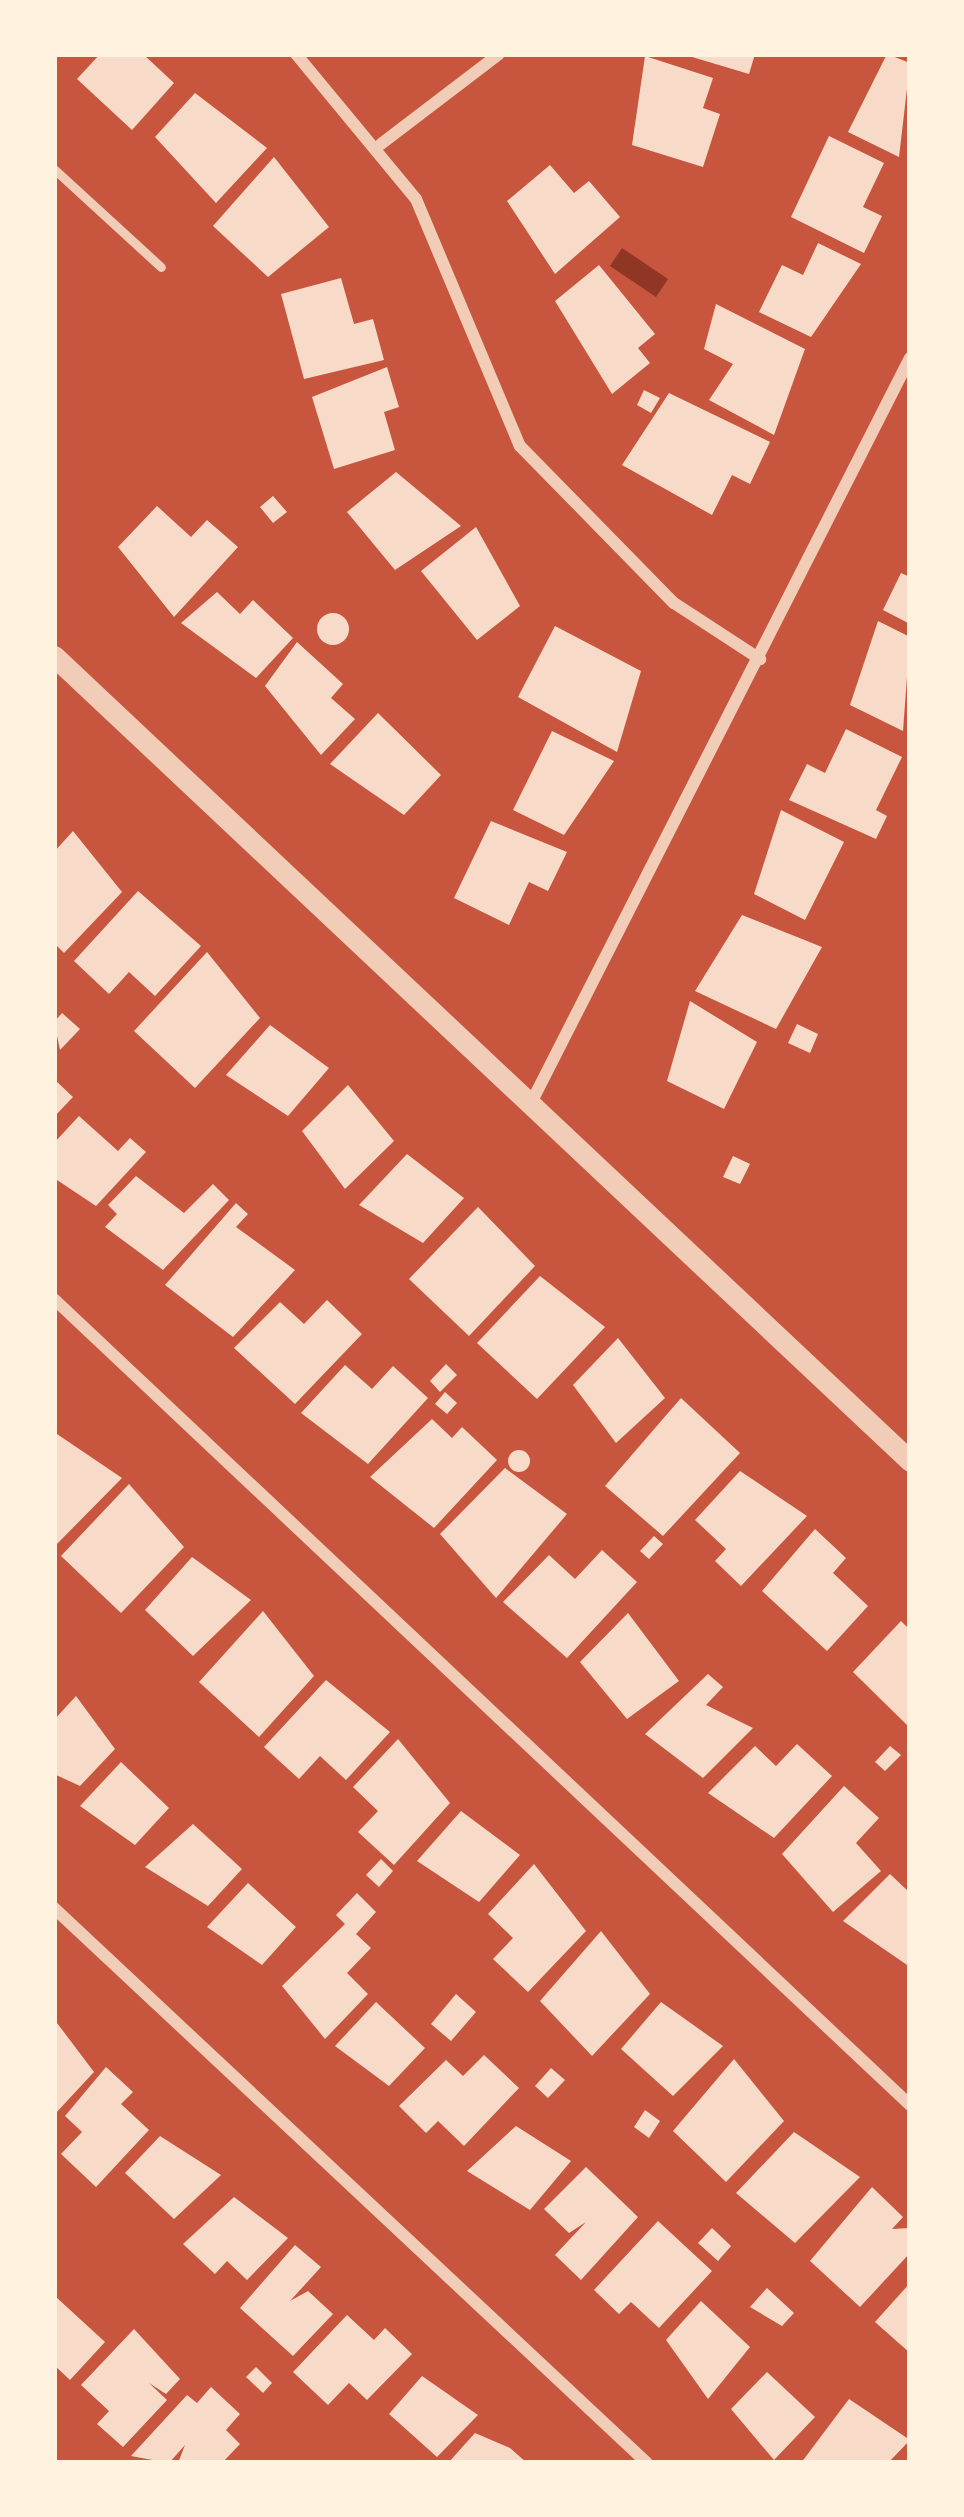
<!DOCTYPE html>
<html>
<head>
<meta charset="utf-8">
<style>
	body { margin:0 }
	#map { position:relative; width:964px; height:2517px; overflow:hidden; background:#c8553d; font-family:Rubik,sans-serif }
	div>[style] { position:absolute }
	.water>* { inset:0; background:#8f3625 }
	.building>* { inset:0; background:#f7dbc8 }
	.round { border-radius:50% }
	.service>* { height:9px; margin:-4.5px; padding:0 4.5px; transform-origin:4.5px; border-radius:4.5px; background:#f1ccb7 }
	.minor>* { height:12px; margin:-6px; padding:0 6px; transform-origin:6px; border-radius:6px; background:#f1ccb7 }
	.tertiary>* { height:21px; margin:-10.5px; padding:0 10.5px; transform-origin:10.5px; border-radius:10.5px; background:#f1ccb7 }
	span { translate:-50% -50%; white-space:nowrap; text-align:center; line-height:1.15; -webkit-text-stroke:9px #fff3e0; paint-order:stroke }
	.frame { position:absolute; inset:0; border:57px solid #fff3e0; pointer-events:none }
</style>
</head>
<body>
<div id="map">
	<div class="water">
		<div style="clip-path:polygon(622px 248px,668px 279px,656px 297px,610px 266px)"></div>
	</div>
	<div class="building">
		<div style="clip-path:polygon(100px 54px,143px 54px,174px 83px,132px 130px,77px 79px)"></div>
		<div style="clip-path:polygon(682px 54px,755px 54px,749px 74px)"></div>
		<div style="clip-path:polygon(887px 54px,910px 63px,899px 157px,848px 132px)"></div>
		<div style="clip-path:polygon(645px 56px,713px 78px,703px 108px,720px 114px,703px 167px,632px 145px)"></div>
		<div style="clip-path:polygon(195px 93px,267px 148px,216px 203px,155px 137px)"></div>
		<div style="clip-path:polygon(829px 136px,884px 163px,863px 207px,882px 216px,864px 253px,791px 217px)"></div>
		<div style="clip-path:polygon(274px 157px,329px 227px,268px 277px,213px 226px)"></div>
		<div style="clip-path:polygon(550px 165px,574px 193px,589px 181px,620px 217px,555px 274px,507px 201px)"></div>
		<div style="clip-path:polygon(818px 243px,861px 264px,811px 337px,759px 312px,782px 265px,803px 275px)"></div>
		<div style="clip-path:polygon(599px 265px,655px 334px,638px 348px,650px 363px,612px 394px,555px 301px)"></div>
		<div style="clip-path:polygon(341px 278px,354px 324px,373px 319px,384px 360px,304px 379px,281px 294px)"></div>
		<div style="clip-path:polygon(716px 304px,805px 349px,774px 435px,709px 400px,733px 364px,704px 349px)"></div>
		<div style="clip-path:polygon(387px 367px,399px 407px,384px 412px,395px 450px,334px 469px,312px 397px)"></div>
		<div style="clip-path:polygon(644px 390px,660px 398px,651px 413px,637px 405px)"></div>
		<div style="clip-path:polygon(669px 393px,770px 442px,750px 484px,732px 475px,712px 515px,622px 465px)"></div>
		<div style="clip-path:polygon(396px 472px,461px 526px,395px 570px,347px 512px)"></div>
		<div style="clip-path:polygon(273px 496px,287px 512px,273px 523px,260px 507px)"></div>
		<div style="clip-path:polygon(157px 506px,191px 537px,207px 520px,238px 547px,174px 617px,118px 547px)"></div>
		<div style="clip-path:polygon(476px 527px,520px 606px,477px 640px,421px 571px)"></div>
		<div style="clip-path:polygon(901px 573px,910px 577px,910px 624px,883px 610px)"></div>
		<div style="clip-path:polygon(217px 592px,240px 614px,253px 600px,293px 638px,256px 678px,181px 623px)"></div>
		<div class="round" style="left:317px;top:613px;width:32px;height:32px"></div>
		<div style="clip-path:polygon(878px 621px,910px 637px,903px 731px,850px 705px)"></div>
		<div style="clip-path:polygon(555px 626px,641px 671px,617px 752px,518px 697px)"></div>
		<div style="clip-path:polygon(297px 642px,343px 684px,331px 698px,355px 719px,321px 755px,265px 686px)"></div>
		<div style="clip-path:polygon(378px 713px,441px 775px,404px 815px,330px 764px)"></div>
		<div style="clip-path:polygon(846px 729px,902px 757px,876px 810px,887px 816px,876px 839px,789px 800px,807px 764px,825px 773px)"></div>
		<div style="clip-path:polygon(552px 731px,614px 761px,564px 835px,513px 810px)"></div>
		<div style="clip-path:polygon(781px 810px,844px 842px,805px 920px,754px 894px)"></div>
		<div style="clip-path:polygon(491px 821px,567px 852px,548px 891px,529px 882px,509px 925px,454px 898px)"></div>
		<div style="clip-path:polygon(73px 831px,122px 892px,64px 953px,54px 943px,54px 852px)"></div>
		<div style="clip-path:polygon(138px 891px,201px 946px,155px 996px,129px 972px,109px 994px,74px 961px)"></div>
		<div style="clip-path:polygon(742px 915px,822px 947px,776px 1029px,695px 991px)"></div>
		<div style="clip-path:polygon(207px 952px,260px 1018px,195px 1088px,134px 1031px)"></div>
		<div style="clip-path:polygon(690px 1001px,757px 1042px,724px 1109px,667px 1081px)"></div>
		<div style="clip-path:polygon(62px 1013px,80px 1029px,60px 1050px,54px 1022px)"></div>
		<div style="clip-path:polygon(797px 1024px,818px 1034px,810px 1053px,788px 1043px)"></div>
		<div style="clip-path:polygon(270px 1025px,329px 1068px,288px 1116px,226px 1075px)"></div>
		<div style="clip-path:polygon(54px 1079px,73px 1097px,54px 1117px)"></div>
		<div style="clip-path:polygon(348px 1085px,394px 1141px,345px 1189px,302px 1131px)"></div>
		<div style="clip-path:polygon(79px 1116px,118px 1151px,130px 1138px,146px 1152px,96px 1206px,54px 1178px,54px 1143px)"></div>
		<div style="clip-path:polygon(407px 1154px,464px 1198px,423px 1243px,359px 1205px)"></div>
		<div style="clip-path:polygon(733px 1156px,750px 1164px,740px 1184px,723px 1177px)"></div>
		<div style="clip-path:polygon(136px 1176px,184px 1213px,213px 1184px,229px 1200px,163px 1270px,105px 1227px,117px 1214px,108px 1205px)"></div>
		<div style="clip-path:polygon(236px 1203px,248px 1214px,236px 1227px,295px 1270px,233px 1337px,165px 1285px)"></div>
		<div style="clip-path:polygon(478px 1207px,535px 1266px,469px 1336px,409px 1279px)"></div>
		<div style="clip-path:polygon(540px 1276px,605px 1327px,537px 1399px,477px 1343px)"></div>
		<div style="clip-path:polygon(327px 1300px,362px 1334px,295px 1404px,234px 1348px,280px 1302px,304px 1324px)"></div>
		<div style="clip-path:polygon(618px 1338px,665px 1398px,616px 1443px,573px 1385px)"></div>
		<div style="clip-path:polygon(446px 1364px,457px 1375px,440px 1392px,430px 1381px)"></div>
		<div style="clip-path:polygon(345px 1365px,372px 1389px,393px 1366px,428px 1398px,368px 1464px,301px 1413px)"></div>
		<div style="clip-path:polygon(445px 1392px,457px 1403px,447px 1414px,435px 1404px)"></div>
		<div style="clip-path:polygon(681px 1398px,740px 1453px,663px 1536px,605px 1486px)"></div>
		<div style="clip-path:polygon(432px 1419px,452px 1438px,462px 1427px,497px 1460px,434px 1528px,370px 1477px)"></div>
		<div style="clip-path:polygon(54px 1432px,122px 1478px,54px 1547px)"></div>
		<div class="round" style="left:508px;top:1450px;width:22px;height:22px"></div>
		<div style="clip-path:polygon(505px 1468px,567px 1514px,496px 1598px,440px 1534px)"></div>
		<div style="clip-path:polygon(740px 1471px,807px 1516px,741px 1586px,715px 1561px,726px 1549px,695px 1520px)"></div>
		<div style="clip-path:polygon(129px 1484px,184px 1547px,121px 1613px,61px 1556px)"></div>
		<div style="clip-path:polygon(815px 1529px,846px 1558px,833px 1573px,868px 1606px,827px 1651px,762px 1591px)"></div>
		<div style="clip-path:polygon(654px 1536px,663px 1544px,649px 1559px,640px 1551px)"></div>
		<div style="clip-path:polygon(602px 1550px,637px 1582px,567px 1658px,503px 1602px,549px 1555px,575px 1579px)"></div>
		<div style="clip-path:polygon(192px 1557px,251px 1600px,193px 1656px,145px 1610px)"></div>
		<div style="clip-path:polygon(263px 1611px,314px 1676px,259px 1737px,199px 1682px)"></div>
		<div style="clip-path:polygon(628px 1613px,679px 1681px,627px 1719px,580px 1662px)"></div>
		<div style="clip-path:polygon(901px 1621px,910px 1630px,910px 1728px,853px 1672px)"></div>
		<div style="clip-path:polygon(708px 1674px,723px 1687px,706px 1705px,753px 1728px,703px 1778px,645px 1734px)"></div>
		<div style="clip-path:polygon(326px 1680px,390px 1732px,346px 1780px,320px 1756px,299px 1779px,264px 1747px)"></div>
		<div style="clip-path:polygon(76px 1696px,115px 1749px,80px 1786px,54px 1774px,54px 1720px)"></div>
		<div style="clip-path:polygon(398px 1739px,450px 1803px,394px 1865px,358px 1832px,378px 1811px,353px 1787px)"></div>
		<div style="clip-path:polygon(797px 1744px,832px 1776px,774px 1838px,708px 1793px,755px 1746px,776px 1766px)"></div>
		<div style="clip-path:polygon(890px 1746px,901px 1755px,885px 1771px,875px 1762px)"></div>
		<div style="clip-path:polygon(121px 1762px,169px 1808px,135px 1845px,80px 1806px)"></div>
		<div style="clip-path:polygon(844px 1786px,879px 1818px,856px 1843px,881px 1871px,833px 1912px,782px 1854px)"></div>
		<div style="clip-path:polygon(461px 1811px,520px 1855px,479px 1902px,417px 1861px)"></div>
		<div style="clip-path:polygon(193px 1824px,242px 1869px,208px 1906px,145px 1867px)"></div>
		<div style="clip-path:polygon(381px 1859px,393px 1871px,379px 1887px,366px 1875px)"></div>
		<div style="clip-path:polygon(534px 1864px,586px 1931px,528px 1992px,493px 1959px,513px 1938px,488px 1914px)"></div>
		<div style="clip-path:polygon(890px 1874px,910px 1893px,910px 1967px,843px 1921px)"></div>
		<div style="clip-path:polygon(248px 1883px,296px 1927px,262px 1965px,207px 1927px)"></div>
		<div style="clip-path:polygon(357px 1893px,376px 1912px,356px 1934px,371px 1948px,347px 1973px,368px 1994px,325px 2039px,282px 1986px,345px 1924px,336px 1915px)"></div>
		<div style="clip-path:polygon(601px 1931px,650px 1994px,592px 2056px,540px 2001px)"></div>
		<div style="clip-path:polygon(456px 1994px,476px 2012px,451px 2041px,431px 2024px)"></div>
		<div style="clip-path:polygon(376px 2002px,425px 2048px,389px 2086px,335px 2046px)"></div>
		<div style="clip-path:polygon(661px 2002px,723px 2046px,673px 2096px,621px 2049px)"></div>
		<div style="clip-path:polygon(54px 2019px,94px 2072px,54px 2115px)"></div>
		<div style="clip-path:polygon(484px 2055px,519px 2088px,464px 2146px,438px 2121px,426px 2133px,399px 2106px,446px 2060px,463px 2076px)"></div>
		<div style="clip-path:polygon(734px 2059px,784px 2121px,726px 2182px,673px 2131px)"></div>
		<div style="clip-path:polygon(106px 2067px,133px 2092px,121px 2104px,149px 2130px,96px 2187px,61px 2154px,82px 2132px,65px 2116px)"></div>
		<div style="clip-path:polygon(551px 2068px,565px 2080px,548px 2098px,535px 2086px)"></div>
		<div style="clip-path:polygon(645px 2110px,660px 2121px,649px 2138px,634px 2127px)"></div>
		<div style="clip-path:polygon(516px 2126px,571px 2161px,530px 2210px,467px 2171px)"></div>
		<div style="clip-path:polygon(794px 2132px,860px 2177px,795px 2243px,736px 2193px)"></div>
		<div style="clip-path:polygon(160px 2136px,221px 2175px,174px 2219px,125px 2173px)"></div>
		<div style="clip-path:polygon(586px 2167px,638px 2217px,581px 2280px,555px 2255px,586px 2222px,569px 2233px,544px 2209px)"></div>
		<div style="clip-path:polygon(872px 2187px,903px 2217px,892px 2229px,910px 2228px,910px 2253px,860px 2307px,810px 2261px)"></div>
		<div style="clip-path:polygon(234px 2197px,288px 2238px,247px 2280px,227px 2261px,215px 2274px,183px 2244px)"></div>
		<div style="clip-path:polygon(658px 2221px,712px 2271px,659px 2328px,631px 2302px,619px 2314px,594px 2290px)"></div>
		<div style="clip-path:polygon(712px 2228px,731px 2246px,718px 2261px,698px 2243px)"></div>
		<div style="clip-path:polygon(295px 2245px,321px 2267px,290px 2301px,308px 2291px,333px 2314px,293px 2356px,240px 2308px)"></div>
		<div style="clip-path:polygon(910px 2283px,910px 2353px,875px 2322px)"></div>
		<div style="clip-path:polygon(767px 2288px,794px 2313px,782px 2326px,750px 2307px)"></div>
		<div style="clip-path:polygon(56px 2297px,105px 2342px,70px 2380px,54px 2365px)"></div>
		<div style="clip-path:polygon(701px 2301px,750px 2347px,708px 2399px,666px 2340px)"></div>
		<div style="clip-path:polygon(347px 2315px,374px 2340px,385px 2328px,412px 2354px,367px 2400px,349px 2383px,328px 2405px,293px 2372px)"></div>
		<div style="clip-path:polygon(134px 2329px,180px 2379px,166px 2394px,149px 2383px,167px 2400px,123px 2447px,97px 2424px,109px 2411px,81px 2385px)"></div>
		<div style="clip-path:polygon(256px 2367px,272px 2383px,263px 2393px,246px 2377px)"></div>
		<div style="clip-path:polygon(767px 2372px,815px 2417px,774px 2460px,731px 2409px)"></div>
		<div style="clip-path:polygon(422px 2376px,478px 2415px,437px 2457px,389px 2414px)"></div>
		<div style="clip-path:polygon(211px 2387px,240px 2414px,226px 2430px,240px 2444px,222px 2463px,178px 2463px,185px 2445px,169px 2463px,131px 2456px,187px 2395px,197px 2403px)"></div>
		<div style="clip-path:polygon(849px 2399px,910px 2440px,888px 2463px,801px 2463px)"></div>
		<div style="clip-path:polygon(475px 2433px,510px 2448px,527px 2463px,448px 2463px)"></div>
	</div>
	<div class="service">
		<div style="left:54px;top:169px;width:145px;rotate:42.5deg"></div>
	</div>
	<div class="minor">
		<div style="left:296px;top:54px;width:188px;rotate:50.4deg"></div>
		<div style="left:416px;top:199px;width:268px;rotate:67.2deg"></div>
		<div style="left:520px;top:446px;width:220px;rotate:45.6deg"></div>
		<div style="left:674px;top:603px;width:103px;rotate:33.1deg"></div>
		<div style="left:381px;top:144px;width:148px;rotate:-37.3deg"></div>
		<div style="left:530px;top:1105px;width:838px;rotate:-63.04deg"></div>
		<div style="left:54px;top:1299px;width:1176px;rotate:43.28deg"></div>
		<div style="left:54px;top:1908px;width:812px;rotate:43.1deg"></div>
	</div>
	<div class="tertiary">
		<div style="left:54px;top:656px;width:1175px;rotate:43.24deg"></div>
	</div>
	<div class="frame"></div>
</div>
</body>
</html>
